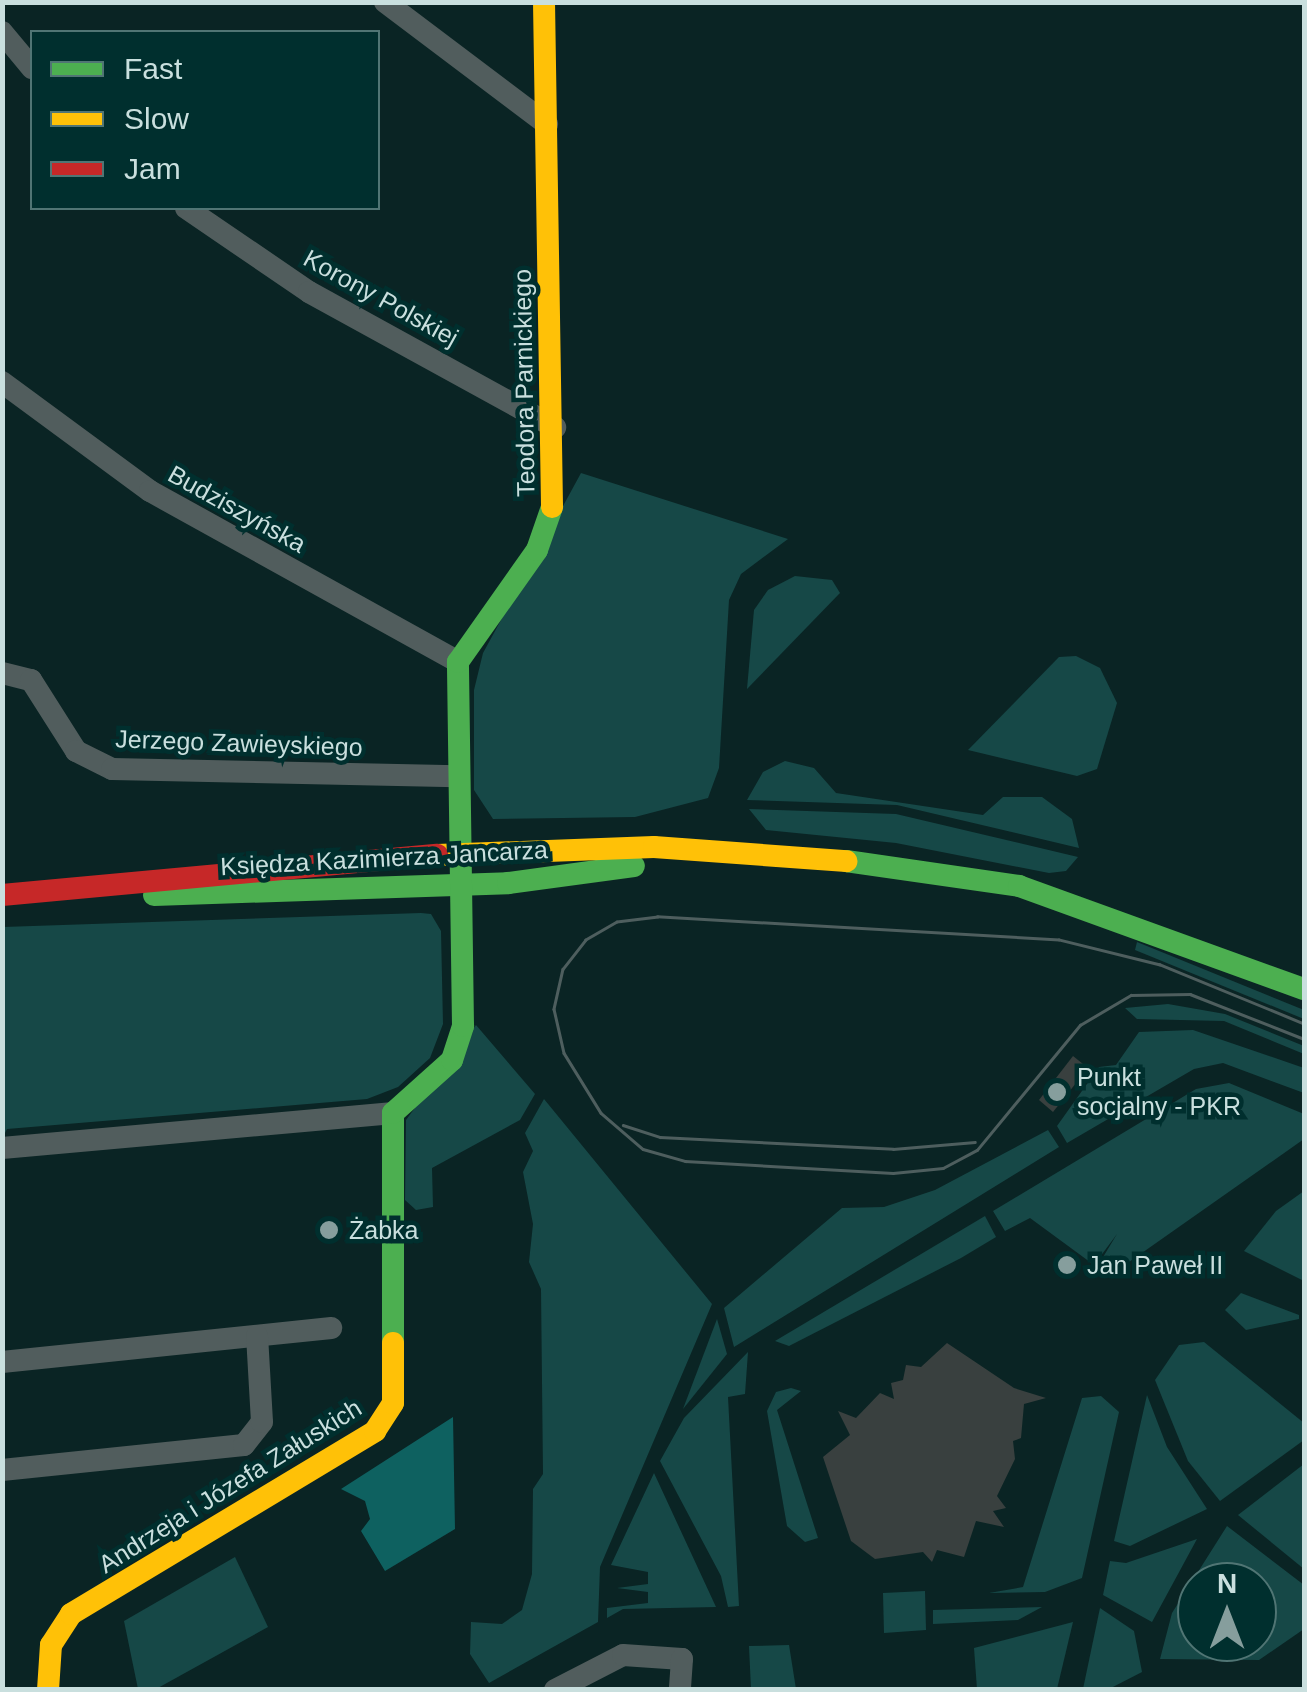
<!DOCTYPE html>
<html>
<head>
<meta charset="utf-8">
<style>
	body { margin:0 }
	#map { position:relative; width:1307px; height:1692px; overflow:hidden; background:#0a2424; font-family:Arial,sans-serif }
	div>[style] { position:absolute }
	.green>* { inset:0; background:#164847 }
	.forest>* { inset:0; background:#0e6160 }
	.building>* { inset:0; background:#39403f }
	.street>* { height:22px; margin:-11px; padding:0 11px; transform-origin:11px; border-radius:11px; background:#515d5d }
	.fast>* { height:22px; margin:-11px; padding:0 11px; transform-origin:11px; border-radius:11px; background:#4caf50 }
	.slow>* { height:22px; margin:-11px; padding:0 11px; transform-origin:11px; border-radius:11px; background:#ffc107 }
	.jam>* { height:22px; margin:-11px; padding:0 11px; transform-origin:11px; border-radius:11px; background:#c62828 }
	.tram>* { height:2.5px; margin:-1.25px; padding:0 1.25px; transform-origin:1.25px; border-radius:1.25px; background:#4e5e5e }
	.dots>* { width:28px; height:28px; translate:-50% -50%; box-sizing:border-box; border:5px solid #002f2e; border-radius:50% }
	span { translate:-50% -50%; white-space:nowrap; text-align:center; line-height:1.15; -webkit-text-stroke:9px #002f2e; paint-order:stroke }
	.street-label { font-size:25px; color:#c9dfde }
	.poi-label { font-size:25px; color:#c9dfde }
	.left { translate:0 -50%; text-align:left }
	.frame { position:absolute; inset:0; border:5px solid #c9dfde; pointer-events:none }
	.legend { position:absolute; left:30px; top:30px; width:350px; height:180px; box-sizing:border-box; background:#002f2e; border:2px solid #507574; margin:0; padding:12px 18px; list-style:none; font-size:30px; color:#c9dfde }
	.legend li { display:flex; align-items:center; gap:20px; height:50px }
	.legend b { width:50px; border:2px solid #507574 }
	.north { position:absolute; left:1177px; top:1562px; width:100px; height:100px; box-sizing:border-box; background:#002f2e; border:2px solid #507574; border-radius:50%; rotate:0deg; font-size:28px; font-weight:700; line-height:40px; text-align:center; color:#c9dfde }
	.north::after { content:''; display:block; margin:auto; width:35px; height:45px; background:#869e9d; clip-path:polygon(50% 0,100% 100%,50% 72%,0 100%) }
</style>
</head>
<body>
<div id="map">
	<div class="green">
		<div style="clip-path:polygon(581px 473px,788px 539px,741px 574px,729px 600px,719px 768px,708px 798px,635px 817px,493px 819px,474px 790px,474px 690px,483px 653px)"></div>
		<div style="clip-path:polygon(795px 576px,832px 580px,840px 593px,747px 689px,754px 610px,768px 590px)"></div>
		<div style="clip-path:polygon(1076px 656px,1100px 668px,1117px 703px,1097px 769px,1077px 776px,968px 750px,1059px 657px)"></div>
		<div style="clip-path:polygon(785px 761px,814px 768px,836px 793px,983px 815px,1003px 797px,1042px 797px,1072px 819px,1079px 848px,897px 805px,747px 800px,763px 772px)"></div>
		<div style="clip-path:polygon(749px 809px,896px 814px,1078px 857px,1066px 871px,1049px 873px,896px 843px,766px 830px)"></div>
		<div style="clip-path:polygon(421px 913px,431px 914px,441px 931px,443px 1024px,430px 1058px,398px 1087px,367px 1099px,7px 1129px,3px 1137px,3px 927px)"></div>
		<div style="clip-path:polygon(1137px 942px,1304px 1010px,1304px 1019px,1135px 950px)"></div>
		<div style="clip-path:polygon(1168px 1004px,1225px 1014px,1304px 1046px,1304px 1054px,1224px 1021px,1137px 1019px,1125px 1008px)"></div>
		<div style="clip-path:polygon(476px 1025px,535px 1094px,520px 1120px,432px 1168px,433px 1207px,416px 1210px,405px 1200px,406px 1120px)"></div>
		<div style="clip-path:polygon(1193px 1030px,1304px 1068px,1304px 1093px,1223px 1063px,1194px 1069px,1067px 1143px,1057px 1126px,1099px 1067px,1116px 1065px,1139px 1032px)"></div>
		<div style="clip-path:polygon(1229px 1083px,1304px 1114px,1304px 1139px,1112px 1274px,1097px 1267px,1117px 1234px,1094px 1265px,1030px 1218px,1005px 1231px,993px 1211px,1196px 1089px)"></div>
		<div style="clip-path:polygon(544px 1099px,712px 1304px,600px 1567px,598px 1622px,489px 1683px,470px 1654px,471px 1622px,502px 1624px,522px 1610px,532px 1574px,533px 1489px,543px 1474px,541px 1289px,529px 1262px,533px 1224px,523px 1172px,533px 1151px,525px 1133px)"></div>
		<div style="clip-path:polygon(1048px 1130px,1059px 1147px,734px 1347px,724px 1308px,842px 1208px,884px 1207px,935px 1190px)"></div>
		<div style="clip-path:polygon(1304px 1191px,1304px 1281px,1244px 1251px,1276px 1211px)"></div>
		<div style="clip-path:polygon(985px 1216px,996px 1237px,961px 1258px,789px 1346px,775px 1341px)"></div>
		<div style="clip-path:polygon(1241px 1293px,1299px 1315px,1299px 1319px,1246px 1330px,1225px 1310px)"></div>
		<div style="clip-path:polygon(717px 1319px,727px 1354px,683px 1409px)"></div>
		<div style="clip-path:polygon(1204px 1342px,1304px 1423px,1304px 1440px,1220px 1501px,1188px 1461px,1155px 1380px,1179px 1345px)"></div>
		<div style="clip-path:polygon(748px 1352px,745px 1394px,728px 1397px,739px 1606px,728px 1607px,721px 1576px,660px 1461px,684px 1418px)"></div>
		<div style="clip-path:polygon(791px 1388px,801px 1391px,777px 1410px,818px 1538px,805px 1542px,787px 1526px,767px 1411px,776px 1392px)"></div>
		<div style="clip-path:polygon(1147px 1395px,1167px 1447px,1207px 1509px,1130px 1546px,1114px 1541px)"></div>
		<div style="clip-path:polygon(1101px 1396px,1119px 1412px,1082px 1578px,1045px 1592px,989px 1593px,1023px 1587px,1082px 1398px)"></div>
		<div style="clip-path:polygon(1304px 1464px,1304px 1569px,1238px 1515px)"></div>
		<div style="clip-path:polygon(654px 1473px,716px 1607px,623px 1609px,607px 1618px,607px 1608px,648px 1603px,648px 1592px,617px 1588px,648px 1584px,648px 1572px,611px 1565px)"></div>
		<div style="clip-path:polygon(evenodd,1227px 1526px,1304px 1585px,1304px 1629px,1259px 1660px,1160px 1659px,1172px 1613px,1227px 1526px,1197px 1582px,1257px 1582px,1257px 1642px,1197px 1642px,1197px 1582px)"></div>
		<div style="clip-path:polygon(1197px 1539px,1152px 1622px,1103px 1595px,1110px 1561px,1126px 1563px)"></div>
		<div style="clip-path:polygon(235px 1557px,268px 1627px,156px 1689px,138px 1689px,124px 1621px)"></div>
		<div style="clip-path:polygon(925px 1591px,926px 1630px,884px 1633px,883px 1593px)"></div>
		<div style="clip-path:polygon(1042px 1607px,1018px 1620px,933px 1624px,933px 1610px)"></div>
		<div style="clip-path:polygon(1100px 1608px,1134px 1631px,1142px 1672px,1109px 1689px,1083px 1689px)"></div>
		<div style="clip-path:polygon(1073px 1622px,1057px 1689px,977px 1689px,974px 1648px)"></div>
		<div style="clip-path:polygon(789px 1645px,796px 1689px,751px 1689px,749px 1646px)"></div>
	</div>
	<div class="forest">
		<div style="clip-path:polygon(453px 1417px,455px 1529px,385px 1571px,361px 1531px,370px 1519px,365px 1501px,341px 1489px)"></div>
	</div>
	<div class="building">
		<div style="clip-path:polygon(1073px 1056px,1088px 1068px,1053px 1112px,1039px 1100px)"></div>
		<div style="clip-path:polygon(947px 1343px,1014px 1388px,1046px 1398px,1024px 1404px,1021px 1438px,1013px 1441px,1015px 1459px,997px 1496px,1006px 1508px,993px 1511px,1004px 1527px,976px 1521px,964px 1557px,937px 1550px,932px 1562px,923px 1552px,875px 1559px,851px 1541px,823px 1457px,850px 1435px,838px 1411px,856px 1418px,880px 1393px,894px 1399px,891px 1383px,903px 1380px,906px 1365px,921px 1367px)"></div>
	</div>
	<div class="street">
		<div style="left:385px;top:2px;width:203px;rotate:37deg"></div>
		<div style="left:2px;top:32px;width:47px;rotate:50.2deg"></div>
		<div style="left:186px;top:208px;width:149px;rotate:34.3deg"></div>
		<div style="left:309px;top:292px;width:281px;rotate:28.8deg"></div>
		<div style="left:2px;top:382px;width:184px;rotate:36.4deg"></div>
		<div style="left:150px;top:491px;width:352px;rotate:29deg"></div>
		<div style="left:2px;top:673px;width:30px;rotate:14deg"></div>
		<div style="left:31px;top:680px;width:84px;rotate:57.6deg"></div>
		<div style="left:76px;top:751px;width:40px;rotate:26.6deg"></div>
		<div style="left:112px;top:769px;width:345px;rotate:1.2deg"></div>
		<div style="left:2px;top:1148px;width:393px;rotate:-5.1deg"></div>
		<div style="left:2px;top:1362px;width:331px;rotate:-5.9deg"></div>
		<div style="left:2px;top:1470px;width:243px;rotate:-5.9deg"></div>
		<div style="left:244px;top:1445px;width:29px;rotate:-52deg"></div>
		<div style="left:262px;top:1422px;width:86px;rotate:-93.3deg"></div>
		<div style="left:555px;top:1690px;width:76px;rotate:-27.2deg"></div>
		<div style="left:623px;top:1655px;width:59px;rotate:3.9deg"></div>
		<div style="left:682px;top:1659px;width:31px;rotate:94deg"></div>
	</div>
	<div class="fast">
		<div style="left:846px;top:861px;width:175px;rotate:8.2deg"></div>
		<div style="left:1019px;top:886px;width:303px;rotate:19.9deg"></div>
		<div style="left:154px;top:895px;width:354px;rotate:-1.9deg"></div>
		<div style="left:508px;top:883px;width:127px;rotate:-7.7deg"></div>
		<div style="left:393px;top:1343px;width:230px;rotate:-90deg"></div>
		<div style="left:393px;top:1113px;width:79px;rotate:-41.9deg"></div>
		<div style="left:452px;top:1060px;width:36px;rotate:-72deg"></div>
		<div style="left:463px;top:1026px;width:364px;rotate:-90.8deg"></div>
		<div style="left:458px;top:662px;width:137px;rotate:-54.8deg"></div>
		<div style="left:537px;top:550px;width:46px;rotate:-70.8deg"></div>
	</div>
	<div class="slow">
		<div style="left:544px;top:2px;width:505px;rotate:89.09deg"></div>
		<div style="left:437px;top:855px;width:217px;rotate:-2.1deg"></div>
		<div style="left:654px;top:847px;width:193px;rotate:4.2deg"></div>
		<div style="left:48px;top:1690px;width:45px;rotate:-86.2deg"></div>
		<div style="left:51px;top:1645px;width:37px;rotate:-57deg"></div>
		<div style="left:71px;top:1614px;width:355px;rotate:-31deg"></div>
		<div style="left:375px;top:1431px;width:33px;rotate:-57deg"></div>
		<div style="left:393px;top:1403px;width:60px;rotate:-90deg"></div>
	</div>
	<div class="jam">
		<div style="left:2px;top:895px;width:437px;rotate:-5.3deg"></div>
	</div>
	<div class="tram">
		<div style="left:1304px;top:1024px;width:156px;rotate:-157.7deg"></div>
		<div style="left:1160px;top:965px;width:104px;rotate:-166.1deg"></div>
		<div style="left:1059px;top:940px;width:402px;rotate:-176.7deg"></div>
		<div style="left:658px;top:917px;width:41px;rotate:173deg"></div>
		<div style="left:617px;top:922px;width:36px;rotate:150deg"></div>
		<div style="left:586px;top:940px;width:37px;rotate:128deg"></div>
		<div style="left:563px;top:969px;width:41px;rotate:102.7deg"></div>
		<div style="left:554px;top:1009px;width:45px;rotate:77.2deg"></div>
		<div style="left:564px;top:1053px;width:70px;rotate:58.3deg"></div>
		<div style="left:601px;top:1113px;width:55px;rotate:40.6deg"></div>
		<div style="left:643px;top:1149px;width:44px;rotate:15.9deg"></div>
		<div style="left:685px;top:1161px;width:208px;rotate:3.3deg"></div>
		<div style="left:893px;top:1173px;width:50px;rotate:-5.7deg"></div>
		<div style="left:943px;top:1168px;width:38px;rotate:-28deg"></div>
		<div style="left:977px;top:1150px;width:162px;rotate:-50.5deg"></div>
		<div style="left:1080px;top:1025px;width:59px;rotate:-30.5deg"></div>
		<div style="left:1131px;top:995px;width:59px;rotate:-1deg"></div>
		<div style="left:1190px;top:994px;width:123px;rotate:21.5deg"></div>
		<div style="left:623px;top:1125px;width:39px;rotate:18deg"></div>
		<div style="left:660px;top:1137px;width:233px;rotate:2.9deg"></div>
		<div style="left:893px;top:1149px;width:82px;rotate:-4.9deg"></div>
	</div>
	<div class="dots">
		<div style="left:1057px;top:1092px;background:#869e9d"></div>
		<div style="left:329px;top:1230px;background:#869e9d"></div>
		<div style="left:1067px;top:1265px;background:#869e9d"></div>
	</div>
	<div class="street-label">
		<span style="left:381px;top:298px;rotate:29deg">Korony Polskiej</span>
		<span style="left:524px;top:383px;rotate:-91deg">Teodora Parnickiego</span>
		<span style="left:237px;top:509px;rotate:29deg">Budziszyńska</span>
		<span style="left:239px;top:743px;rotate:2deg">Jerzego Zawieyskiego</span>
		<span style="left:384px;top:858px;rotate:-3deg">Księdza Kazimierza Jancarza</span>
		<span style="left:230px;top:1486px;rotate:-32deg">Andrzeja i Józefa Załuskich</span>
	</div>
	<div class="poi-label">
		<span class="left" style="left:1077px;top:1092px">Punkt<br>socjalny - PKR</span>
		<span class="left" style="left:349px;top:1230px">Żabka</span>
		<span class="left" style="left:1087px;top:1265px">Jan Paweł II</span>
	</div>
	<div class="frame"></div>
	<ul class="legend">
	<li><b style="height:12px;background:#4caf50"></b>Fast</li>
	<li><b style="height:12px;background:#ffc107"></b>Slow</li>
	<li><b style="height:12px;background:#c62828"></b>Jam</li>
	</ul>
	<div class="north">N</div>
</div>
</body>
</html>
